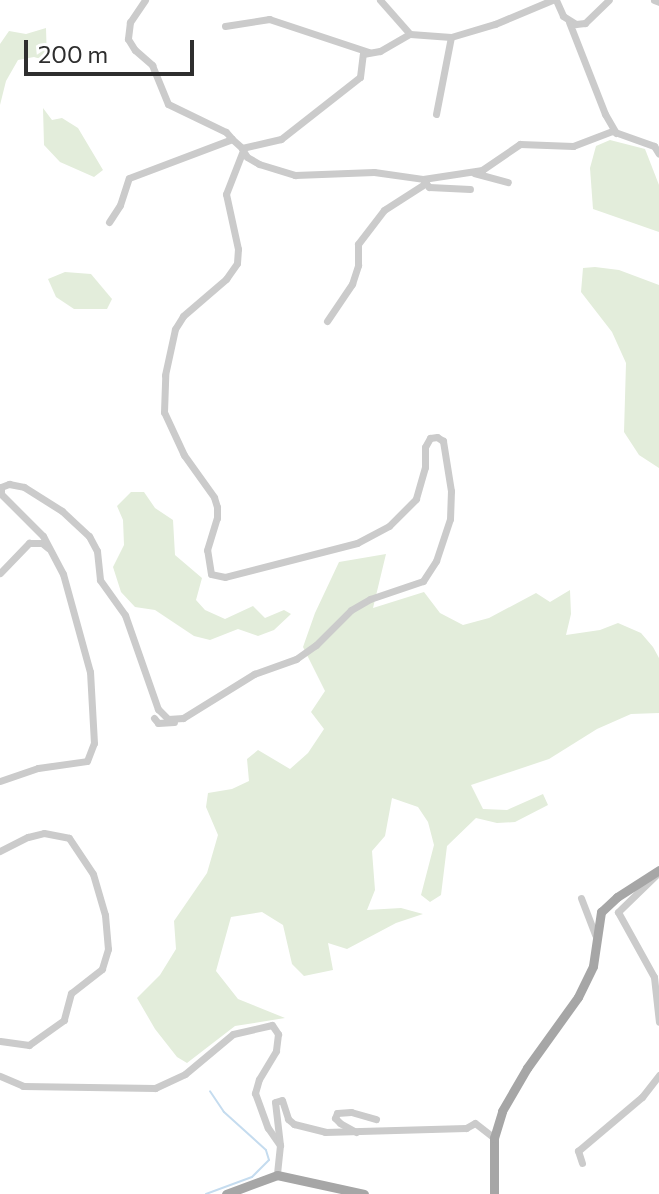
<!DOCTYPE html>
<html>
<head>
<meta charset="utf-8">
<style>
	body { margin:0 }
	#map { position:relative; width:659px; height:1194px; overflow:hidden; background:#fff; font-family:Commissioner,sans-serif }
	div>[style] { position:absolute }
	.green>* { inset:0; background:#e3eddb }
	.stream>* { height:2px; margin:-1px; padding:0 1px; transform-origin:1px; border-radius:1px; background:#c5dcef }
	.minor>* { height:7px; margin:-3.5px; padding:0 3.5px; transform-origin:3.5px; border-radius:3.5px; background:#cbcbcb }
	.major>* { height:9px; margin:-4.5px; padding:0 4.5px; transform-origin:4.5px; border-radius:4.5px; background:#a6a6a6 }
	span { translate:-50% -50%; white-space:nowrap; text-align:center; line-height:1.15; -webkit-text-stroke:8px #fff; paint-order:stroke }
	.scale { position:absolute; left:24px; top:40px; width:170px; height:36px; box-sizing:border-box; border:4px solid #2e2e2e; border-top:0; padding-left:10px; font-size:24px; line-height:28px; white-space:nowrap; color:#2e2e2e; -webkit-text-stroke:6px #fff; paint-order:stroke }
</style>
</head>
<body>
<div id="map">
	<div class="green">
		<div style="clip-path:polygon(46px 28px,47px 61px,34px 57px,18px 60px,6px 81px,0 105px,0 44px,9px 31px,26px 34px)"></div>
		<div style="clip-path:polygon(43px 108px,52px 120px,62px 118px,78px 128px,103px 170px,94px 177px,60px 162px,44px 145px)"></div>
		<div style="clip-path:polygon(610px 140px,645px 149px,659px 185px,659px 232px,593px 209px,590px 168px,596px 146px)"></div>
		<div style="clip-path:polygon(595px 267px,619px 270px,659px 285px,659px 468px,639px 455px,624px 432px,626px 363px,612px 332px,581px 292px,583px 268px)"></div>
		<div style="clip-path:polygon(65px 272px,91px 274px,112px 299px,107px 309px,74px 309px,56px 297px,48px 279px)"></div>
		<div style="clip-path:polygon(131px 492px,144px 492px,155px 508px,173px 520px,175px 555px,202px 578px,196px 600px,205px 610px,225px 619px,253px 606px,265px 618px,284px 610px,291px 614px,274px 630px,258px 636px,238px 629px,210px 640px,194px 636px,155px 610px,135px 607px,121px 592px,113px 567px,124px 545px,123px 520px,117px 506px)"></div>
		<div style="clip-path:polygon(386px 554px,373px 608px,424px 592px,440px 613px,463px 625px,489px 618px,536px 593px,550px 602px,570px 590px,571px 614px,566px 635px,600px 630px,618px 623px,641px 633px,653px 647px,659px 658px,659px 713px,631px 714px,597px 729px,549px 759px,471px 785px,483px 809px,507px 810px,543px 794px,548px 805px,515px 822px,497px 823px,476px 818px,447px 846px,441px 895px,430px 902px,421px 895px,434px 845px,428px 822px,418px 807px,392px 798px,385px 836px,372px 851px,375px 890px,367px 910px,401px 908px,423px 914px,396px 923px,347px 949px,328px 943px,333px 970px,304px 976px,292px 964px,283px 925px,262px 912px,231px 917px,216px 971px,238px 999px,285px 1018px,235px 1026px,187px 1063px,177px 1057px,155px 1029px,137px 998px,160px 975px,176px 949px,174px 921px,207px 873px,218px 835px,206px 807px,208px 793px,232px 789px,249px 781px,247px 759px,258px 750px,290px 769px,308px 753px,324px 729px,311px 712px,325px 691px,303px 647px,315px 613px,339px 562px)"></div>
	</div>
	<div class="stream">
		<div style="left:206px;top:1194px;width:49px;rotate:-20.3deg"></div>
		<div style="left:252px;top:1177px;width:24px;rotate:-45deg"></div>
		<div style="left:269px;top:1160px;width:10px;rotate:-107deg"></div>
		<div style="left:266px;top:1150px;width:57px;rotate:-137.9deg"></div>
		<div style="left:224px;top:1112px;width:25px;rotate:-124deg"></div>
	</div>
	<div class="minor">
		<div style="left:145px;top:0;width:27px;rotate:124deg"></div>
		<div style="left:130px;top:22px;width:17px;rotate:97deg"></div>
		<div style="left:128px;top:39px;width:13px;rotate:58deg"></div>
		<div style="left:135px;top:50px;width:23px;rotate:41deg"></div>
		<div style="left:152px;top:65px;width:42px;rotate:67.7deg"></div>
		<div style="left:168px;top:104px;width:64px;rotate:25.8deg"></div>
		<div style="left:226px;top:132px;width:9px;rotate:49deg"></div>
		<div style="left:380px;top:0;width:45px;rotate:48.6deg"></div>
		<div style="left:556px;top:0;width:17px;rotate:66deg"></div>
		<div style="left:563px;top:16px;width:15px;rotate:32deg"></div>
		<div style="left:576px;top:24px;width:9px;rotate:-6deg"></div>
		<div style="left:585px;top:23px;width:33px;rotate:-44deg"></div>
		<div style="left:654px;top:0;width:5px;rotate:22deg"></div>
		<div style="left:569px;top:22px;width:99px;rotate:68.6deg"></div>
		<div style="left:605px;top:114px;width:22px;rotate:60deg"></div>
		<div style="left:225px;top:26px;width:45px;rotate:-9deg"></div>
		<div style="left:269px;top:19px;width:105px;rotate:18.3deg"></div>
		<div style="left:436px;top:114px;width:78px;rotate:-79deg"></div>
		<div style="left:242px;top:149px;width:9px;rotate:58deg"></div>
		<div style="left:247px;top:157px;width:14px;rotate:30deg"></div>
		<div style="left:259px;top:164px;width:38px;rotate:17deg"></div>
		<div style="left:295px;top:175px;width:79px;rotate:-2.2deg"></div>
		<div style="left:374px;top:172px;width:49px;rotate:8.1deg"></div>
		<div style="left:423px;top:179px;width:60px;rotate:-8.7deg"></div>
		<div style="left:482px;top:170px;width:46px;rotate:-34.4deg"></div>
		<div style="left:520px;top:144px;width:53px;rotate:2.2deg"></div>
		<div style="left:573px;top:146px;width:42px;rotate:-21deg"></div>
		<div style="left:612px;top:131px;width:45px;rotate:19.7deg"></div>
		<div style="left:654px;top:146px;width:9px;rotate:58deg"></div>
		<div style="left:474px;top:173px;width:35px;rotate:15deg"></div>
		<div style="left:424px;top:181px;width:8px;rotate:50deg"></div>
		<div style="left:429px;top:187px;width:41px;rotate:2.8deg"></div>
		<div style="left:109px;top:222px;width:20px;rotate:-57deg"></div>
		<div style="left:120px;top:205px;width:28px;rotate:-72deg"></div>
		<div style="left:129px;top:178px;width:110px;rotate:-20.7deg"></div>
		<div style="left:232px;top:139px;width:13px;rotate:42deg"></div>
		<div style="left:242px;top:148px;width:40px;rotate:-13deg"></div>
		<div style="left:281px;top:139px;width:100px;rotate:-38.1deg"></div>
		<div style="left:360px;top:77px;width:23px;rotate:-83deg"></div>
		<div style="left:363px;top:54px;width:17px;rotate:-10deg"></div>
		<div style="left:380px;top:51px;width:34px;rotate:-30deg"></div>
		<div style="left:410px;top:34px;width:41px;rotate:4.2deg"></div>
		<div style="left:451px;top:37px;width:46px;rotate:-16.5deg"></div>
		<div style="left:495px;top:24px;width:62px;rotate:-22.8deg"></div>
		<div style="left:327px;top:321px;width:45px;rotate:-56deg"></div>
		<div style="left:352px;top:284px;width:20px;rotate:-72deg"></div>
		<div style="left:358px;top:265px;width:21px;rotate:-90deg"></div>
		<div style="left:358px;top:244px;width:43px;rotate:-52.6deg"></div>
		<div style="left:384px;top:210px;width:50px;rotate:-32.7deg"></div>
		<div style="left:0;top:573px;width:42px;rotate:-46deg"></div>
		<div style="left:29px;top:543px;width:13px"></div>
		<div style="left:42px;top:543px;width:8px;rotate:40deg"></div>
		<div style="left:154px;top:718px;width:6px;rotate:51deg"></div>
		<div style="left:158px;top:723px;width:16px;rotate:-4deg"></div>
		<div style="left:0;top:781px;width:40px;rotate:-18.9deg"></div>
		<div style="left:38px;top:768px;width:49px;rotate:-8.1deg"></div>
		<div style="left:87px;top:761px;width:19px;rotate:-69deg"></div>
		<div style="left:94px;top:743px;width:71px;rotate:-93.2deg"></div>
		<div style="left:90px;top:672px;width:102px;rotate:-105.4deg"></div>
		<div style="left:63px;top:574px;width:43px;rotate:-117.8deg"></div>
		<div style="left:43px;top:536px;width:59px;rotate:-135deg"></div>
		<div style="left:1px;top:494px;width:7px;rotate:-90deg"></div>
		<div style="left:1px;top:487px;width:9px;rotate:-21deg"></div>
		<div style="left:9px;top:484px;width:15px;rotate:11deg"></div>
		<div style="left:24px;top:487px;width:45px;rotate:32.3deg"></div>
		<div style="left:62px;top:511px;width:37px;rotate:43deg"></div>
		<div style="left:89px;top:536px;width:17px;rotate:62deg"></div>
		<div style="left:97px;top:551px;width:29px;rotate:84deg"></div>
		<div style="left:100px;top:580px;width:43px;rotate:54.5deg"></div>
		<div style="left:125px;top:615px;width:100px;rotate:70.7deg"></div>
		<div style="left:158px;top:709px;width:14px;rotate:45deg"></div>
		<div style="left:168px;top:719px;width:15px;rotate:-4deg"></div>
		<div style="left:183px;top:718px;width:84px;rotate:-31.8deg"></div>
		<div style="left:254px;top:674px;width:45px;rotate:-19.7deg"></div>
		<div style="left:296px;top:659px;width:24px;rotate:-35deg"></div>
		<div style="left:316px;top:645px;width:49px;rotate:-45deg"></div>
		<div style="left:351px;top:610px;width:22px;rotate:-30deg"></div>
		<div style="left:370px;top:599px;width:56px;rotate:-18.8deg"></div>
		<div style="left:423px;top:581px;width:24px;rotate:-57deg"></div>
		<div style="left:436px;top:561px;width:44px;rotate:-71.6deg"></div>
		<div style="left:450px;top:519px;width:28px;rotate:-88deg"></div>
		<div style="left:451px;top:491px;width:51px;rotate:-99.1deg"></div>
		<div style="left:443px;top:441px;width:7px;rotate:-146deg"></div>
		<div style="left:437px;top:437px;width:7px;rotate:172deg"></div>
		<div style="left:430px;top:438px;width:10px;rotate:119deg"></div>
		<div style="left:425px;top:447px;width:20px;rotate:90deg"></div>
		<div style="left:425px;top:467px;width:33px;rotate:106deg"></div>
		<div style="left:416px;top:499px;width:38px;rotate:135deg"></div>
		<div style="left:389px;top:526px;width:36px;rotate:152deg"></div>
		<div style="left:357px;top:543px;width:136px;rotate:165.6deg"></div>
		<div style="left:225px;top:577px;width:14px;rotate:-168deg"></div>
		<div style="left:211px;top:574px;width:24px;rotate:-99deg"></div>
		<div style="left:207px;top:550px;width:34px;rotate:-73deg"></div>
		<div style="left:217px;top:518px;width:11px;rotate:-90deg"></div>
		<div style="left:217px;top:507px;width:10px;rotate:-107deg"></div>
		<div style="left:214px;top:497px;width:52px;rotate:-125.5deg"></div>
		<div style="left:184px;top:455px;width:47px;rotate:-114.9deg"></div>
		<div style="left:164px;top:412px;width:37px;rotate:-88deg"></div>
		<div style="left:165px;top:375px;width:47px;rotate:-77.7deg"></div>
		<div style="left:175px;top:329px;width:15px;rotate:-58deg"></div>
		<div style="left:183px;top:316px;width:57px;rotate:-40.7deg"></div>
		<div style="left:226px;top:279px;width:19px;rotate:-55deg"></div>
		<div style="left:237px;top:263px;width:14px;rotate:-86deg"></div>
		<div style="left:238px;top:249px;width:56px;rotate:-102.3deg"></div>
		<div style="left:226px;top:194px;width:44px;rotate:-68.7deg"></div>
		<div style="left:0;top:851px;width:31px;rotate:-27deg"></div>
		<div style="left:28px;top:837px;width:16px;rotate:-14deg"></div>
		<div style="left:44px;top:833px;width:25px;rotate:11deg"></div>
		<div style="left:69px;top:838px;width:43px;rotate:56.3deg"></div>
		<div style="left:93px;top:874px;width:43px;rotate:73.7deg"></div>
		<div style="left:105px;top:915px;width:34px;rotate:85deg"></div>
		<div style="left:108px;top:949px;width:21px;rotate:107deg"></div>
		<div style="left:102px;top:969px;width:39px;rotate:142deg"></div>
		<div style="left:71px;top:993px;width:28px;rotate:105deg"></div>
		<div style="left:64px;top:1020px;width:43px;rotate:144.5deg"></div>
		<div style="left:29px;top:1045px;width:29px;rotate:-172deg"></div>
		<div style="left:658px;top:873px;width:56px;rotate:135.7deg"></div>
		<div style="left:618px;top:912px;width:74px;rotate:61deg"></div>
		<div style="left:654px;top:977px;width:45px;rotate:83.7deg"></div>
		<div style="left:581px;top:898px;width:40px;rotate:69deg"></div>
		<div style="left:0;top:1076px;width:25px;rotate:23deg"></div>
		<div style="left:23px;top:1086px;width:132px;rotate:0.9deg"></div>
		<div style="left:155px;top:1088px;width:33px;rotate:-25deg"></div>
		<div style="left:185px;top:1074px;width:62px;rotate:-39.8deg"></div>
		<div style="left:233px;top:1034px;width:40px;rotate:-13deg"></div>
		<div style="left:272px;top:1025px;width:11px;rotate:56deg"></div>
		<div style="left:278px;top:1034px;width:17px;rotate:97deg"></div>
		<div style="left:276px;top:1051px;width:33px;rotate:121deg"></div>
		<div style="left:259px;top:1079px;width:15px;rotate:106deg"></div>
		<div style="left:255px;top:1093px;width:37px;rotate:70deg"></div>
		<div style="left:268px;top:1128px;width:21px;rotate:55deg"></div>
		<div style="left:280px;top:1145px;width:30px;rotate:96deg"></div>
		<div style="left:356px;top:1132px;width:18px;rotate:-151deg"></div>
		<div style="left:340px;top:1123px;width:7px;rotate:-135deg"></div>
		<div style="left:335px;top:1118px;width:5px;rotate:-68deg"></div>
		<div style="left:337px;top:1113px;width:14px;rotate:-4deg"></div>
		<div style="left:351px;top:1112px;width:26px;rotate:16deg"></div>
		<div style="left:280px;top:1145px;width:43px;rotate:-96.6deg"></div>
		<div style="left:275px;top:1102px;width:7px;rotate:-16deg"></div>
		<div style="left:282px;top:1100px;width:20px;rotate:72deg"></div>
		<div style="left:288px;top:1119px;width:8px;rotate:40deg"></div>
		<div style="left:294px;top:1124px;width:32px;rotate:14deg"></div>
		<div style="left:325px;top:1132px;width:141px;rotate:-1.6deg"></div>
		<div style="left:466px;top:1128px;width:10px;rotate:-29deg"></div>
		<div style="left:475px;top:1123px;width:24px;rotate:38deg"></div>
		<div style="left:582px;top:1163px;width:13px;rotate:-108deg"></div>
		<div style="left:578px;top:1151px;width:84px;rotate:-40.2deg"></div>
		<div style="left:642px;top:1097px;width:28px;rotate:-52deg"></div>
	</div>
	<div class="major">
		<div style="left:226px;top:1194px;width:54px;rotate:-20.4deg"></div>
		<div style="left:277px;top:1175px;width:89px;rotate:12.3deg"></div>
		<div style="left:494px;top:1194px;width:56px;rotate:-90deg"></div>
		<div style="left:494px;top:1138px;width:28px;rotate:-73deg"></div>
		<div style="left:502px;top:1111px;width:50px;rotate:-59.8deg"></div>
		<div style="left:527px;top:1068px;width:87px;rotate:-54.3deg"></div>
		<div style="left:578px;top:997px;width:34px;rotate:-64deg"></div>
		<div style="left:593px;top:966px;width:55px;rotate:-81.6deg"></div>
		<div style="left:601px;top:912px;width:22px;rotate:-43deg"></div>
		<div style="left:617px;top:897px;width:50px;rotate:-32.7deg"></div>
	</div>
	<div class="scale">200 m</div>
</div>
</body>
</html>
